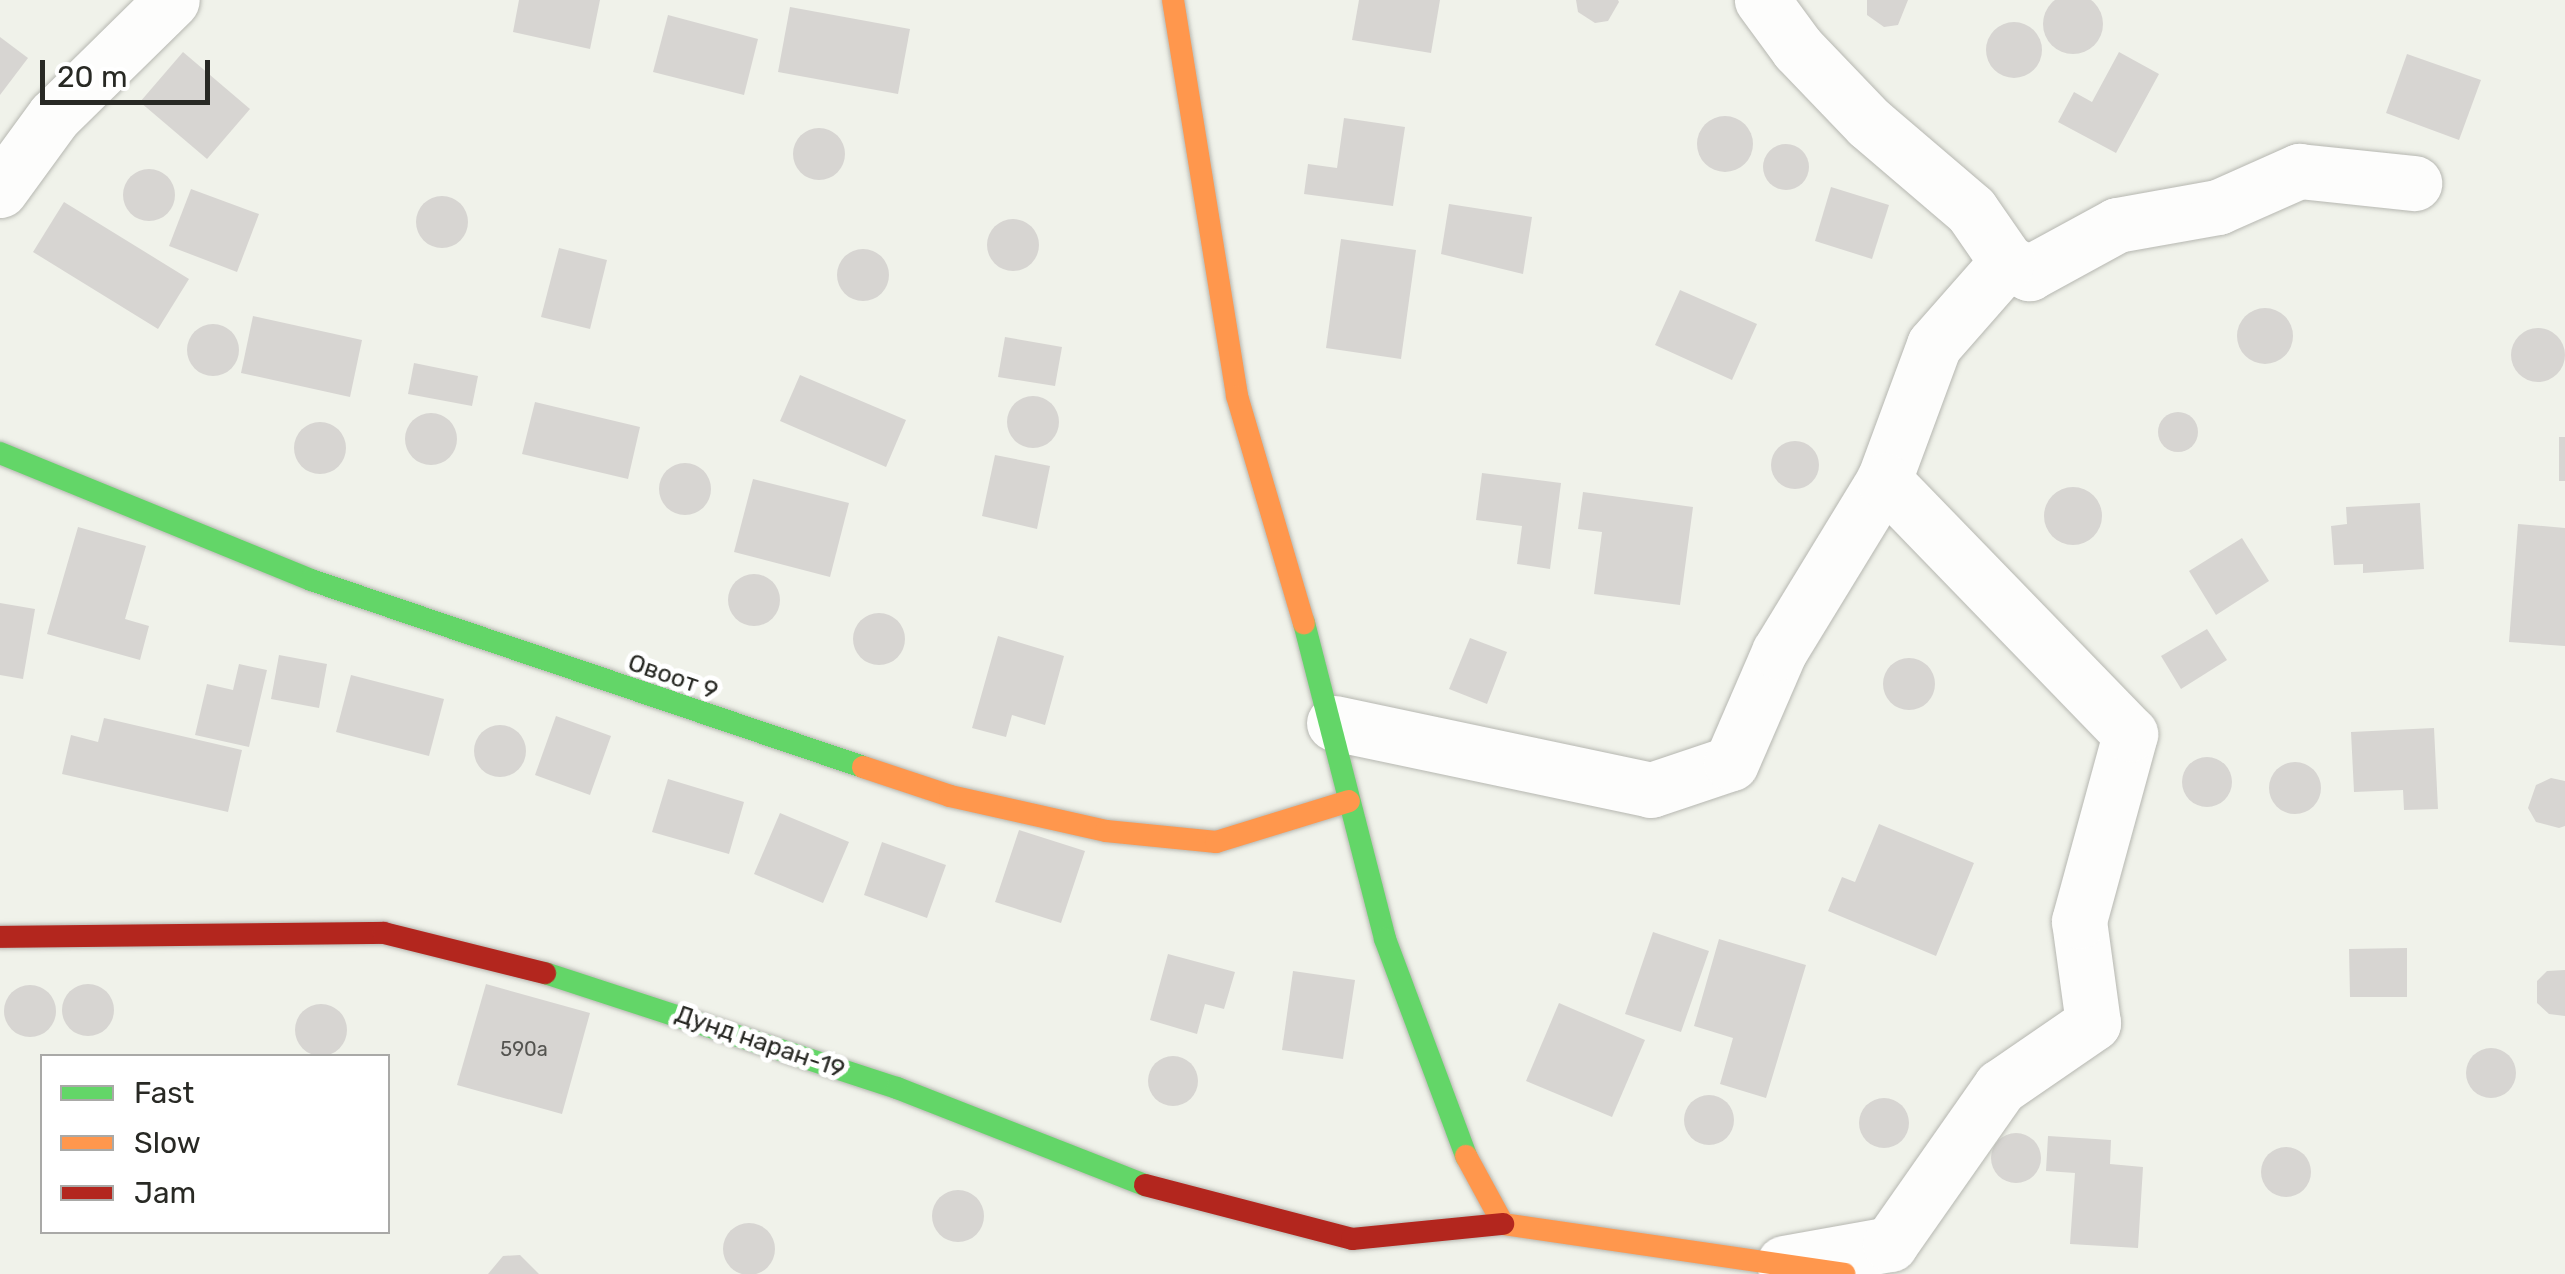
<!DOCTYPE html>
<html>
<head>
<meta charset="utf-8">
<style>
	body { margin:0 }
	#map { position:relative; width:2565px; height:1274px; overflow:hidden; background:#f0f2ea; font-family:Rubik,sans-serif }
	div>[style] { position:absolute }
	.building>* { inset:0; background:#d7d5d2 }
	.round { border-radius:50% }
	.roads { filter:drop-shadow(0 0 2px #b6b7b1) drop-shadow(0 0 2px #b6b7b1) }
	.street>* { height:55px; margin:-27.5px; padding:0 27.5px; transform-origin:27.5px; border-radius:27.5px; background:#fdfdfc }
	.fast>* { height:22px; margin:-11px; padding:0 11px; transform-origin:11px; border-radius:11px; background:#63d668 }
	.slow>* { height:22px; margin:-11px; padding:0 11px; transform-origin:11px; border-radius:11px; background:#ff974d }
	.jam>* { height:22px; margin:-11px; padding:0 11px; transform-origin:11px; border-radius:11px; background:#b3261e }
	span { translate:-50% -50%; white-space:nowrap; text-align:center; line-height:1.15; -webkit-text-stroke:10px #fff; paint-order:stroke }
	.number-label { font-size:20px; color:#545450 }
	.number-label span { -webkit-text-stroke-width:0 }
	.street-label { font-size:25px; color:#282924 }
	.legend { position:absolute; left:40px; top:1054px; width:350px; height:180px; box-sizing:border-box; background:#fff; border:2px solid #a9a9a7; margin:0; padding:12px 18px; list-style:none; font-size:30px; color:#282924 }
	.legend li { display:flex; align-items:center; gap:20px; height:50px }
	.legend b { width:50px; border:2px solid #a9a9a7 }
	.scale { position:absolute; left:40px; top:60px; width:170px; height:45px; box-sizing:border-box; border:5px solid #282924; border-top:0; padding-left:12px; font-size:30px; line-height:35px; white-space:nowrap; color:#282924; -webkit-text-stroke:8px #fff; paint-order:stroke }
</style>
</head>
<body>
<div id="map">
	<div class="building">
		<div class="round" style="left:2043px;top:-6px;width:60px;height:60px"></div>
		<div style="clip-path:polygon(519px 0,600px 0,590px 49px,513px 32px)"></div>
		<div style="clip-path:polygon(1359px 0,1440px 0,1431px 53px,1352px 40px)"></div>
		<div style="clip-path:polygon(1576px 0,1618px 0,1619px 2px,1608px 21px,1595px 23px,1578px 12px)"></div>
		<div style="clip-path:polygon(1908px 0,1898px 25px,1884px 27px,1867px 15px,1867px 0)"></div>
		<div style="clip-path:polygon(790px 7px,910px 29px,898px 94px,778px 72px)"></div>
		<div style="clip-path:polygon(668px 15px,758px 39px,744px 95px,653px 72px)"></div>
		<div class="round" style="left:1986px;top:22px;width:56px;height:56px"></div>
		<div style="clip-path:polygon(0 37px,28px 58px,0 95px)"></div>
		<div style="clip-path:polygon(183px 52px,250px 109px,207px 159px,140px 102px)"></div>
		<div style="clip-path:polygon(2119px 52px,2159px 74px,2116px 153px,2058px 122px,2074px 92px,2092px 102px)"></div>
		<div style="clip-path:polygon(2407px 54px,2481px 80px,2459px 140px,2386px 113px)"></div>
		<div class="round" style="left:1697px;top:116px;width:56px;height:56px"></div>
		<div style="clip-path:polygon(1344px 118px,1405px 127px,1393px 206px,1304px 194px,1308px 164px,1337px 168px)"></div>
		<div class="round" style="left:793px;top:128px;width:52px;height:52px"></div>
		<div class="round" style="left:1763px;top:144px;width:46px;height:46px"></div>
		<div class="round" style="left:123px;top:169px;width:52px;height:52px"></div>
		<div style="clip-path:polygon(1831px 187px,1889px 205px,1872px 259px,1815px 241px)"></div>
		<div style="clip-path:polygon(191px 189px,259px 214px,237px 272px,169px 246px)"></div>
		<div class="round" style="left:416px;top:196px;width:52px;height:52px"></div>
		<div style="clip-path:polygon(64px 202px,189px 279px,158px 329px,33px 252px)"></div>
		<div style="clip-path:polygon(1449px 204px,1532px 217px,1523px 274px,1441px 254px)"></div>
		<div class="round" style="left:987px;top:219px;width:52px;height:52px"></div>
		<div style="clip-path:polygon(1341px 239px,1416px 250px,1401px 359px,1326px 348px)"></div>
		<div style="clip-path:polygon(559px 248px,607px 260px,590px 329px,541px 317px)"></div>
		<div class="round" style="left:837px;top:249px;width:52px;height:52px"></div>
		<div style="clip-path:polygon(1680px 290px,1757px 324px,1732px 380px,1655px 345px)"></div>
		<div class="round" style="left:2237px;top:308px;width:56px;height:56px"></div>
		<div style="clip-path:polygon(253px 316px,362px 340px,350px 397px,241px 373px)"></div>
		<div class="round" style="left:187px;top:324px;width:52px;height:52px"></div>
		<div class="round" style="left:2511px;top:328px;width:54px;height:54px"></div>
		<div style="clip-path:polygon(1005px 337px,1062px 347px,1055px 386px,998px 377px)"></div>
		<div style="clip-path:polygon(414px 363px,478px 376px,472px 406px,408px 394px)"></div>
		<div style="clip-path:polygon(800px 375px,906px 420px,886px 467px,780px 421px)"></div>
		<div class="round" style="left:1007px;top:396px;width:52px;height:52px"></div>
		<div style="clip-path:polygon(535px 402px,640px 427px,628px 479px,522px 454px)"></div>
		<div class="round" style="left:2158px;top:412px;width:40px;height:40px"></div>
		<div class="round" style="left:405px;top:413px;width:52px;height:52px"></div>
		<div class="round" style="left:294px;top:422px;width:52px;height:52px"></div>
		<div style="clip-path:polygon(2559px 437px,2565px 437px,2565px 481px,2559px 481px)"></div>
		<div class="round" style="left:1771px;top:441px;width:48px;height:48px"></div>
		<div style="clip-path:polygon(995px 455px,1050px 466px,1037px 529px,982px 516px)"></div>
		<div class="round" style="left:659px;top:463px;width:52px;height:52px"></div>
		<div style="clip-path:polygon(1482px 473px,1561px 483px,1550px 569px,1517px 564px,1522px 526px,1476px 520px)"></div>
		<div style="clip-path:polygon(753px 479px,849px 503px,830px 577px,734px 552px)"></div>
		<div class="round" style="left:2044px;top:487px;width:58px;height:58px"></div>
		<div style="clip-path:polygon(1583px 492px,1693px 507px,1680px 605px,1594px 594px,1602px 532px,1578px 529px)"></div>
		<div style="clip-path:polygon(2420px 503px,2424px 569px,2363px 573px,2363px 564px,2334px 565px,2331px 526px,2347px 524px,2346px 507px)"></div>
		<div style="clip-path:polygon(2518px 524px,2565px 528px,2565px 646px,2509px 642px)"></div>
		<div style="clip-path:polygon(78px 527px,146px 546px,125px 619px,149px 626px,140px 660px,47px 634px)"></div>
		<div style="clip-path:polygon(2242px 538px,2269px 581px,2216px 615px,2189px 571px)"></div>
		<div class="round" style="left:728px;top:574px;width:52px;height:52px"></div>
		<div style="clip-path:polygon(0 603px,35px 609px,23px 679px,0 675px)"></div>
		<div class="round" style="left:853px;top:613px;width:52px;height:52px"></div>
		<div style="clip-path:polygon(2207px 629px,2227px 660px,2181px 689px,2161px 656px)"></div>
		<div style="clip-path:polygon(998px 636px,1064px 656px,1045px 725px,1012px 715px,1006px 737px,972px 728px)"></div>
		<div style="clip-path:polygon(1470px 638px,1507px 652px,1487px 704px,1449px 689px)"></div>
		<div style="clip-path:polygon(279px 655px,327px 664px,319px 708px,271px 699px)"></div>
		<div class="round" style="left:1883px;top:658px;width:52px;height:52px"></div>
		<div style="clip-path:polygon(239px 664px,267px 670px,249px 747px,195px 735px,207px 684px,233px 690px)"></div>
		<div style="clip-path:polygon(351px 675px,444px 699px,429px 756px,336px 732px)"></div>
		<div style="clip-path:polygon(556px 716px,611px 736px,590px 795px,535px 775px)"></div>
		<div style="clip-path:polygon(104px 718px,242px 750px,228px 812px,62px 774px,71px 735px,98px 742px)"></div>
		<div class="round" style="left:474px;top:725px;width:52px;height:52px"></div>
		<div style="clip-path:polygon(2434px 728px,2438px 809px,2404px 810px,2403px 790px,2354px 792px,2351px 732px)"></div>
		<div class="round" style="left:2182px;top:757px;width:50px;height:50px"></div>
		<div class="round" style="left:2269px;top:762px;width:52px;height:52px"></div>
		<div style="clip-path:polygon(2551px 778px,2565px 781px,2565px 826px,2559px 828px,2536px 822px,2528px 808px,2536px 785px)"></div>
		<div style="clip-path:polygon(668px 779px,744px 802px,729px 854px,652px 832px)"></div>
		<div style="clip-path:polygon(780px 813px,849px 842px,823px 903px,754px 874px)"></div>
		<div style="clip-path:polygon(1879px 824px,1974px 863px,1936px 956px,1828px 911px,1842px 877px,1855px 882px)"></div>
		<div style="clip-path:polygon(1019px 830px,1085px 851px,1061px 923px,995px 902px)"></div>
		<div style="clip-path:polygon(882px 842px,946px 865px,927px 918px,864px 895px)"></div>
		<div style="clip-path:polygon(1653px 932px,1709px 951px,1681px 1032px,1625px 1014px)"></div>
		<div style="clip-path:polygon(1719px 939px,1806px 965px,1766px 1098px,1720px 1084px,1733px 1038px,1694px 1026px)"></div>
		<div style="clip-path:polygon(2407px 948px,2407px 997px,2350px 997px,2349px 949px)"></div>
		<div style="clip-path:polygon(1168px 954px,1235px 972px,1224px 1009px,1205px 1004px,1197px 1034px,1150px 1020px)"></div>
		<div style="clip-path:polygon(2565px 970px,2565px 1016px,2549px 1014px,2537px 1003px,2537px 981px,2547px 971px)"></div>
		<div style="clip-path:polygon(1293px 971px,1355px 980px,1343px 1059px,1282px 1050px)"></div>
		<div style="clip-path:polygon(486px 984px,590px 1013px,562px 1114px,457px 1085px)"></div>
		<div class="round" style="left:62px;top:984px;width:52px;height:52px"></div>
		<div class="round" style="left:4px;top:985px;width:52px;height:52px"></div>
		<div style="clip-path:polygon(1559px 1003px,1645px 1040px,1612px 1117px,1526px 1081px)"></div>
		<div class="round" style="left:295px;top:1004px;width:52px;height:52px"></div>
		<div class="round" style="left:2466px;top:1048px;width:50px;height:50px"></div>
		<div class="round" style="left:1148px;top:1056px;width:50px;height:50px"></div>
		<div class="round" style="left:1684px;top:1095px;width:50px;height:50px"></div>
		<div class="round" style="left:1859px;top:1098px;width:50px;height:50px"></div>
		<div class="round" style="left:1991px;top:1133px;width:50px;height:50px"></div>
		<div style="clip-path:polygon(2048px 1136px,2111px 1140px,2110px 1164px,2143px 1167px,2138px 1248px,2070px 1244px,2075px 1173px,2046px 1171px)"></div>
		<div class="round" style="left:2261px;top:1147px;width:50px;height:50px"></div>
		<div class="round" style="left:932px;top:1190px;width:52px;height:52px"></div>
		<div class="round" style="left:723px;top:1223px;width:52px;height:52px"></div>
		<div style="clip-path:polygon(520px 1255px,539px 1274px,488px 1274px,503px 1256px)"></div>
	</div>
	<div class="roads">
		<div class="street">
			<div style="left:0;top:190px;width:92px;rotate:-53.9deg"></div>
			<div style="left:54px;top:116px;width:165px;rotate:-44.5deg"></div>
			<div style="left:2007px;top:262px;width:25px;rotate:27deg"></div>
			<div style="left:2029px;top:273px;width:100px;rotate:-28.6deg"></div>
			<div style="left:2117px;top:225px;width:103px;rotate:-10.1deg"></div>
			<div style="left:2218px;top:207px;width:89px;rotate:-24deg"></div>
			<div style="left:2299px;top:171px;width:116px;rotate:6deg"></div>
			<div style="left:1334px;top:723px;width:324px;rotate:11.9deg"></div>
			<div style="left:1651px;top:790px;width:84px;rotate:-18.6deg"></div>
			<div style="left:1731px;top:763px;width:121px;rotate:-66.6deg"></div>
			<div style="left:1779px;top:652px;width:202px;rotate:-58.6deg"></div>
			<div style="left:1884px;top:480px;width:144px;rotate:-69.7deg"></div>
			<div style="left:1934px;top:345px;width:111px;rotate:-48.7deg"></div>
			<div style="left:2007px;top:262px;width:63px;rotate:-124.7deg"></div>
			<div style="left:1971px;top:210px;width:134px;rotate:-139.5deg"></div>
			<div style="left:1869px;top:123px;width:103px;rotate:-133.8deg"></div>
			<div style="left:1798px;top:49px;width:61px;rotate:-126.3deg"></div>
			<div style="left:1784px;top:1263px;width:108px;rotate:-10.2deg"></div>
			<div style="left:1890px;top:1244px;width:192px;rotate:-55deg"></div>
			<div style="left:2000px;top:1087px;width:113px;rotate:-34.5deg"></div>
			<div style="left:2093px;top:1023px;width:103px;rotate:-97.8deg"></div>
			<div style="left:2079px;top:921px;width:194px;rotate:-74.7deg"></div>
			<div style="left:2130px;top:734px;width:354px;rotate:-134.1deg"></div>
		</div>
		<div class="fast">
			<div style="left:0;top:453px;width:336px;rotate:22.2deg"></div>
			<div style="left:311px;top:580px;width:583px;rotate:18.71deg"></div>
			<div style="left:1304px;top:623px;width:326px;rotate:75.6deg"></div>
			<div style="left:1385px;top:939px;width:232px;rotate:69.5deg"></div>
			<div style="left:545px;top:973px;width:370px;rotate:18.1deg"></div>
			<div style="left:897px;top:1088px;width:266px;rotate:21.4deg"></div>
		</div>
		<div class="slow">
			<div style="left:1173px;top:0;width:401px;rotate:80.8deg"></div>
			<div style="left:1237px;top:396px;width:237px;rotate:73.6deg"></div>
			<div style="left:863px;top:767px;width:92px;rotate:18.4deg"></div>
			<div style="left:950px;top:796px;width:160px;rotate:12.6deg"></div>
			<div style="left:1106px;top:831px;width:111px;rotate:5.7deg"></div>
			<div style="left:1216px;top:842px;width:139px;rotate:-17.1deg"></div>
			<div style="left:1466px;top:1156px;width:77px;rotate:61.4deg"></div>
			<div style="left:1503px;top:1224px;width:345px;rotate:8.3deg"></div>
		</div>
		<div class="jam">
			<div style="left:0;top:937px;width:384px;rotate:-0.6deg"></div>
			<div style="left:384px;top:933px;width:166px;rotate:14deg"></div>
			<div style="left:1145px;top:1185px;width:214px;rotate:14.6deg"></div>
			<div style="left:1352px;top:1239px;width:152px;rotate:-5.7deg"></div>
		</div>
	</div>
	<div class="number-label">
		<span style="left:524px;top:1049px">590а</span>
	</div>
	<div class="street-label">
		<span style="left:673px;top:677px;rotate:19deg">Овоот 9</span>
		<span style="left:760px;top:1042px;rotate:19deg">Дунд наран-19</span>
	</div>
	<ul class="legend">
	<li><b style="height:12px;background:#63d668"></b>Fast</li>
	<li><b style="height:12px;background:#ff974d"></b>Slow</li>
	<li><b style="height:12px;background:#b3261e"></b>Jam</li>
	</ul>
	<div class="scale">20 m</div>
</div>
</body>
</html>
